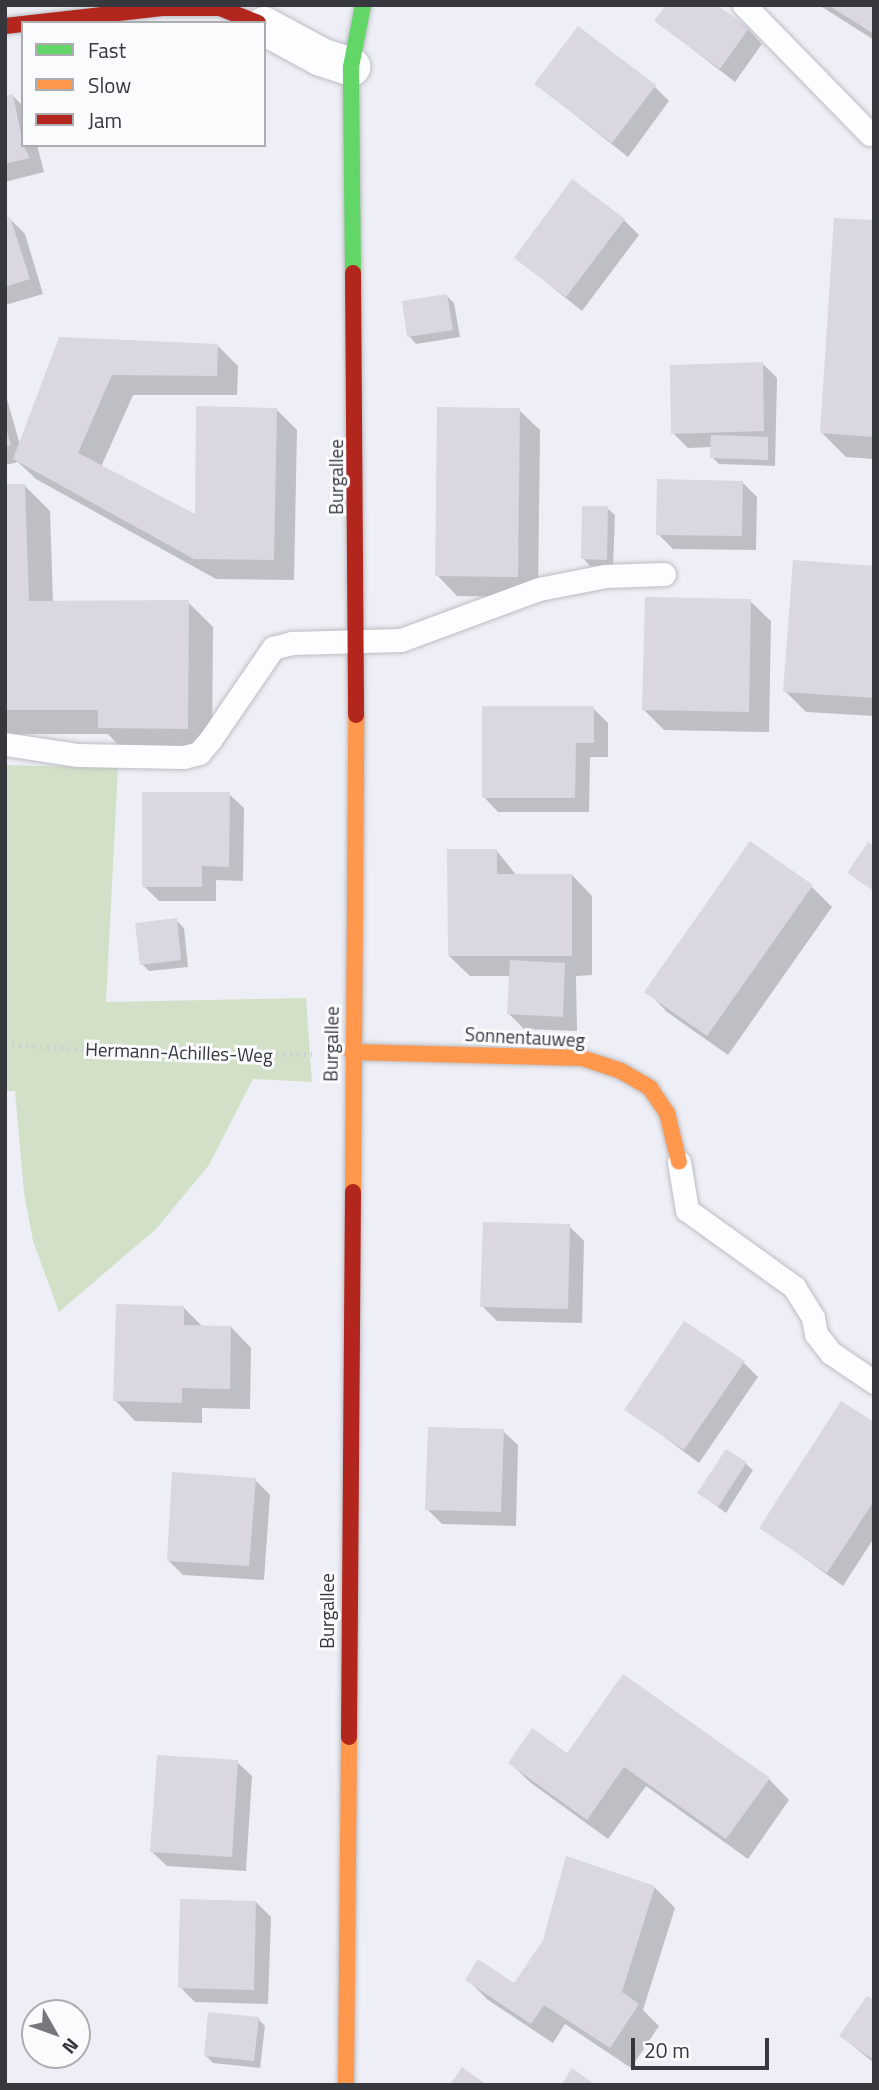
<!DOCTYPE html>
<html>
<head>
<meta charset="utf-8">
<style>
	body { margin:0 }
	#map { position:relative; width:879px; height:2090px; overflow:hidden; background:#eeeff6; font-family:"Titillium Web",sans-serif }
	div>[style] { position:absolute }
	.green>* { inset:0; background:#d3e0c8 }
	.shadow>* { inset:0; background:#0003 }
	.building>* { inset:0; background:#dad6e2 }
	.path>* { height:4.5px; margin-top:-2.25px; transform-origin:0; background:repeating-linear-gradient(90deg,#cfd0d2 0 2px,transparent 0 7px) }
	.roads { filter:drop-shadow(0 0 2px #bcbdc2) drop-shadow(0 0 2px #bcbdc2) }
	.lane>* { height:23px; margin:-11.5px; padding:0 11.5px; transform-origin:11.5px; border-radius:11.5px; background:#fcfdfe }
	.street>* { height:38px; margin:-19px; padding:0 19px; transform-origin:19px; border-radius:19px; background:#fcfdfe }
	.fast>* { height:16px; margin:-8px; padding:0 8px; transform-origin:8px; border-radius:8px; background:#63d668 }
	.slow>* { height:16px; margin:-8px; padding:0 8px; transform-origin:8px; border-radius:8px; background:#ff974d }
	.jam>* { height:16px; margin:-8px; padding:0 8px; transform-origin:8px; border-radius:8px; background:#b3261e }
	span { translate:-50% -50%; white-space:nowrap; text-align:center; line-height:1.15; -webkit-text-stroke:6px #fafbfd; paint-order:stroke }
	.street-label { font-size:19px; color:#37383d }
	.frame { position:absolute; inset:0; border:7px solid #37383d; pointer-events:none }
	.legend { position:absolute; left:21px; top:21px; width:245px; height:126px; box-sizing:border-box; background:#fafbfd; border:2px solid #acadb0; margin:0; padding:9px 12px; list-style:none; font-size:21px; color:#37383d }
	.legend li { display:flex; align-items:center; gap:14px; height:35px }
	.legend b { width:35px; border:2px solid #acadb0 }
	.north { position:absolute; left:21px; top:1999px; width:70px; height:70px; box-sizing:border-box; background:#fafbfd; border:2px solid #acadb0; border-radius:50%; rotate:130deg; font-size:19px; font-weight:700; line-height:28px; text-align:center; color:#37383d }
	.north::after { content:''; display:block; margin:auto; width:24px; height:32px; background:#77787e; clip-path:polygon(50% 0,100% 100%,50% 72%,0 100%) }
	.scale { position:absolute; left:631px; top:2038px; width:138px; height:32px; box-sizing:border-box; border:4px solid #37383d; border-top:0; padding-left:9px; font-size:21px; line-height:24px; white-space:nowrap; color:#37383d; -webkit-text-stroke:5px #fafbfd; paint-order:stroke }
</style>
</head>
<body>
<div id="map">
	<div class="green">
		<div style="clip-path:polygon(5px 765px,118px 768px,106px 1002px,306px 998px,312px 1082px,253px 1079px,209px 1165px,156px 1229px,59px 1312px,33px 1241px,24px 1193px,15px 1091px,5px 1091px)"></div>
	</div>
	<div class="shadow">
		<div style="clip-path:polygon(819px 5px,874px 5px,874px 40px)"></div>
		<div style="clip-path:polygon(656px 21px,748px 29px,762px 44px,735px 82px)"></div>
		<div style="clip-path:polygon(536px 84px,655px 87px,669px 101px,628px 157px)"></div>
		<div style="clip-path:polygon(13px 96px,23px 106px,23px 145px,37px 145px,44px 172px,5px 182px,5px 98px)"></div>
		<div style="clip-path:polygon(10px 219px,25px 234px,43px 294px,5px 305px,5px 220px)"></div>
		<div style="clip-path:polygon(624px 220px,639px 235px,582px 311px,516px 258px)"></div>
		<div style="clip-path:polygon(874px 222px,874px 459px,846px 457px,821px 432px)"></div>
		<div style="clip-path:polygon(447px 296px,454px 303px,460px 337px,416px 344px,409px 336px)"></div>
		<div style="clip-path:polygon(60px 339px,218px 346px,238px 366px,237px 395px,133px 395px,101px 467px,196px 516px,276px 409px,297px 430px,294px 580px,216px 579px,36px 479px,18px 462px,5px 465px,5px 392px,20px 445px)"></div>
		<div style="clip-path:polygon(762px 363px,777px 378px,775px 466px,719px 464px,712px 457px,712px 447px,688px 448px,673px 433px)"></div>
		<div style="clip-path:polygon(519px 410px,540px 430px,538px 597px,457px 596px,437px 575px)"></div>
		<div style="clip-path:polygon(742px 482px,757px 497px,756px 550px,673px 549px,658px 534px)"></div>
		<div style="clip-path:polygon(5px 486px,25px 486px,50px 511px,53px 602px,188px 602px,213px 627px,212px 753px,125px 752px,108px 734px,5px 734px)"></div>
		<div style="clip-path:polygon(607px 508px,615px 515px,613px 566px,590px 566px,583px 558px)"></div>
		<div style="clip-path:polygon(874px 568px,874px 716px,806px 712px,785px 691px)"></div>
		<div style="clip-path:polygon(750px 601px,771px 621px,769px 732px,664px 730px,644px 710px)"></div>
		<div style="clip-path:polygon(593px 708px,608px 723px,608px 757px,590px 757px,589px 812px,498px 812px,484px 797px)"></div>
		<div style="clip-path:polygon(229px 794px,244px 808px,243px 881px,216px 880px,216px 901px,159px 901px,144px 886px)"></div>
		<div style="clip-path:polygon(496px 850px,517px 876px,572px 875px,592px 896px,592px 975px,576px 976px,577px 1031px,524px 1029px,509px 1014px,511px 976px,470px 976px,449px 956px)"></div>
		<div style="clip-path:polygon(812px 887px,832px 907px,728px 1055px,667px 1012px,647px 991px)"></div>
		<div style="clip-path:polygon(176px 920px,184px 928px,188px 967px,149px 971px,142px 964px)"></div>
		<div style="clip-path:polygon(569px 1226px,584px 1241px,582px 1323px,497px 1321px,482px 1306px)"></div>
		<div style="clip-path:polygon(184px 1308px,203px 1327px,231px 1327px,251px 1348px,250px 1409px,202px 1408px,202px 1423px,135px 1421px,115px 1400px)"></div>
		<div style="clip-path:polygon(743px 1362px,758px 1377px,699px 1463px,627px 1409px)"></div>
		<div style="clip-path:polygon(874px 1424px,874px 1538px,843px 1586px,761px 1527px)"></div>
		<div style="clip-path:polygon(503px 1431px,518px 1445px,516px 1526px,442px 1524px,427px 1509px)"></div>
		<div style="clip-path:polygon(745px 1463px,753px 1470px,726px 1513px,699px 1493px)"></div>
		<div style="clip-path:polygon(255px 1480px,270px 1495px,264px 1580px,183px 1575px,168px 1560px)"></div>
		<div style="clip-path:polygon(567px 1755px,769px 1779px,789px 1800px,748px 1859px,646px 1786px,608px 1839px,531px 1783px,510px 1763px)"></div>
		<div style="clip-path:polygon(237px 1762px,252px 1776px,246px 1871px,167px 1866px,152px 1852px)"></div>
		<div style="clip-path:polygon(654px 1887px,675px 1908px,643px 2010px,659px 2026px,631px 2068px,565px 2024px,553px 2043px,488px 2000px,467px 1979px,515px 1985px)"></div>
		<div style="clip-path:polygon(256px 1902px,271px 1917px,268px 2004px,195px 2002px,180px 1987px)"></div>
		<div style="clip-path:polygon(874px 2003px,874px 2063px,841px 2036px)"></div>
		<div style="clip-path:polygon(258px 2019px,265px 2026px,260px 2068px,213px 2063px,205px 2055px)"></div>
	</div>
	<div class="building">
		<div style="clip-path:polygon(666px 5px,717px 5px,749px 28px,720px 69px,654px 21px)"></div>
		<div style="clip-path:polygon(828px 5px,874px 5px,874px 34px)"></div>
		<div style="clip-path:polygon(578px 26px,656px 85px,612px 143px,534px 84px)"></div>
		<div style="clip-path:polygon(13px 94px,23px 145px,30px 158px,5px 164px,5px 96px)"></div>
		<div style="clip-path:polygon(572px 179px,625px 219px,566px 297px,514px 258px)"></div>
		<div style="clip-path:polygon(10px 217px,30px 279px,5px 287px,5px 218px)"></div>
		<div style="clip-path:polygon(834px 218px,874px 220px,874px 437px,820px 433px)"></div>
		<div style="clip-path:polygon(447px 294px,453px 330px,407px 337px,402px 301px)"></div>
		<div style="clip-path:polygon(59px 337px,218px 344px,217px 376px,112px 375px,78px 453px,195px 514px,196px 406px,277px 408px,274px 560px,194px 559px,13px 459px)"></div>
		<div style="clip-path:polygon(763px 362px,764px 431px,671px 434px,670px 365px)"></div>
		<div style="clip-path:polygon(437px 407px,520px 408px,518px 577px,435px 576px)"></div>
		<div style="clip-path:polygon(6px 428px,11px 445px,5px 447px,5px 429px)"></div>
		<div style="clip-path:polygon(711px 435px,768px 437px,768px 460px,710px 458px)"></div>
		<div style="clip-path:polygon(657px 479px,743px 481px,742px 536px,656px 535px)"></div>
		<div style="clip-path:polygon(5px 484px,25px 484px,29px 601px,189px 600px,188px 729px,98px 728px,98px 710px,5px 710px)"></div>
		<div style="clip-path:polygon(582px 506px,608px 506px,607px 560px,581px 559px)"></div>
		<div style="clip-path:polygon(793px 560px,874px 566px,874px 698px,783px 692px)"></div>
		<div style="clip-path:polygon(645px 597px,751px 599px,749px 712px,642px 710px)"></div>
		<div style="clip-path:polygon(482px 706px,594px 706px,594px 743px,576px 743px,575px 798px,482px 798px)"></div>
		<div style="clip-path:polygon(142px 792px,230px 792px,229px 867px,202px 866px,202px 887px,142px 887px)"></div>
		<div style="clip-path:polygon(750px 841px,813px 885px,707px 1036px,644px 992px)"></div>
		<div style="clip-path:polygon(868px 842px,874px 846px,874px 891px,847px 873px)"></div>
		<div style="clip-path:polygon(447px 849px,497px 849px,497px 874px,572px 874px,572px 956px,448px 956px)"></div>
		<div style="clip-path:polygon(177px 918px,181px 960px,140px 965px,135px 923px)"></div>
		<div style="clip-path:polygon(510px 960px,565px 963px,563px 1017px,507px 1014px)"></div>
		<div style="clip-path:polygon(483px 1222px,570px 1224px,568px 1309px,480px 1307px)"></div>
		<div style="clip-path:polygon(116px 1304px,184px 1306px,184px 1325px,231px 1326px,230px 1389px,182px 1388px,182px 1403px,113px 1401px)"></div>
		<div style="clip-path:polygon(684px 1321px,745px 1361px,684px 1450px,624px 1410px)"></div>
		<div style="clip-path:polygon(841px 1401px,874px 1422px,874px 1501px,827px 1573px,759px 1528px)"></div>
		<div style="clip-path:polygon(428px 1427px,504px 1429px,501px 1512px,425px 1510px)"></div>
		<div style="clip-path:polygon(726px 1449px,747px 1462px,718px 1507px,697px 1493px)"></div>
		<div style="clip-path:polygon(172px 1472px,256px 1478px,249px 1566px,167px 1561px)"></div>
		<div style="clip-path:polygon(623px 1674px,770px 1778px,726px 1839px,624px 1767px,587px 1820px,508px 1763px,532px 1728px,567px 1753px)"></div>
		<div style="clip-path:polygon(157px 1755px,238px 1760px,232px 1857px,150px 1852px)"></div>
		<div style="clip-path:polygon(566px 1856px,655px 1886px,622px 1992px,639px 2004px,610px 2048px,544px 2005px,531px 2024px,465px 1980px,478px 1959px,514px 1983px,543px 1940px)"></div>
		<div style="clip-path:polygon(180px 1899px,256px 1901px,254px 1990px,178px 1988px)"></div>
		<div style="clip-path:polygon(867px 1996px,874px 2000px,874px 2060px,839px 2036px)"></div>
		<div style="clip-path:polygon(208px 2012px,259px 2017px,254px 2061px,204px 2056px)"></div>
		<div style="clip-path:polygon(462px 2067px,487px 2085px,450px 2085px)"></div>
		<div style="clip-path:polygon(572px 2068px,596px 2085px,561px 2085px)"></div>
	</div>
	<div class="path">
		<div style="left:5px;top:1044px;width:173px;rotate:3.6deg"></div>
		<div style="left:178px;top:1055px;width:134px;rotate:-0.4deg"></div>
	</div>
	<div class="roads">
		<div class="lane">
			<div style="left:744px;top:5px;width:180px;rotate:45.7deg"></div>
			<div style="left:5px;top:744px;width:74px;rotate:8.6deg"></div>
			<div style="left:78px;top:755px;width:106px;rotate:1.1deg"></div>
			<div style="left:184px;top:757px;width:16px;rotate:-15deg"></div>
			<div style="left:199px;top:753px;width:17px;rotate:-50deg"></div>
			<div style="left:210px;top:740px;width:112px;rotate:-55.6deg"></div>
			<div style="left:273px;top:648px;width:20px;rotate:-15deg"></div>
			<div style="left:292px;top:643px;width:109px;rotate:-1.6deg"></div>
			<div style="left:401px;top:640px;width:147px;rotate:-20.3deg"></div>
			<div style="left:539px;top:589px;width:67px;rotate:-11.1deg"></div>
			<div style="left:605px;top:576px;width:59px;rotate:-1.9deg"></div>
			<div style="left:679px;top:1162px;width:49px;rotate:80.5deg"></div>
			<div style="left:687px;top:1210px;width:132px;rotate:35.7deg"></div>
			<div style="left:794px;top:1287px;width:36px;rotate:58deg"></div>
			<div style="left:813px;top:1318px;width:16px;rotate:79deg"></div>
			<div style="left:816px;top:1334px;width:24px;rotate:52deg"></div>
			<div style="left:831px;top:1353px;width:52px;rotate:34deg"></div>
		</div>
		<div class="street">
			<div style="left:264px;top:26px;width:65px;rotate:28.5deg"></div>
			<div style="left:321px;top:57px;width:32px;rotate:18deg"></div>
		</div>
		<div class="fast">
			<div style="left:353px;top:273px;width:206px;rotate:-90.6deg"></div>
			<div style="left:351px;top:67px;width:63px;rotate:-79deg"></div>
		</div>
		<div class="slow">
			<div style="left:352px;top:1052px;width:230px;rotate:1.5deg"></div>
			<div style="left:582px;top:1058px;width:41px;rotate:18.4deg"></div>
			<div style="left:621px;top:1071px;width:34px;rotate:30deg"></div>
			<div style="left:650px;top:1088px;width:30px;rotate:56deg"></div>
			<div style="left:667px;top:1113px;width:50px;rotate:76.2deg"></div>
			<div style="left:353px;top:1192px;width:477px;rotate:-89.6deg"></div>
			<div style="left:346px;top:2085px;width:348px;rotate:-89.5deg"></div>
		</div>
		<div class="jam">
			<div style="left:5px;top:26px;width:158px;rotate:-6.5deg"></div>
			<div style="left:162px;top:8px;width:58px"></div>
			<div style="left:220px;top:8px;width:41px;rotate:21.5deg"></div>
			<div style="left:353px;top:273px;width:442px;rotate:89.6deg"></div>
			<div style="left:349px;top:1737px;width:545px;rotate:-89.58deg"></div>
		</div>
	</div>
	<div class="street-label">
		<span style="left:336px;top:477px;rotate:-90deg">Burgallee</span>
		<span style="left:525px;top:1037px;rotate:3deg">Sonnentauweg</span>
		<span style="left:331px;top:1044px;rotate:-89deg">Burgallee</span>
		<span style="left:179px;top:1052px;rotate:2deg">Hermann-Achilles-Weg</span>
		<span style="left:327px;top:1611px;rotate:-90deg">Burgallee</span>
	</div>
	<div class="frame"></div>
	<ul class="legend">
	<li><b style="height:9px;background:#63d668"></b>Fast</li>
	<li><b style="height:9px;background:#ff974d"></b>Slow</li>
	<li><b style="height:9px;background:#b3261e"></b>Jam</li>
	</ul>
	<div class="north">N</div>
	<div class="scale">20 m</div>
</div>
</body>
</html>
